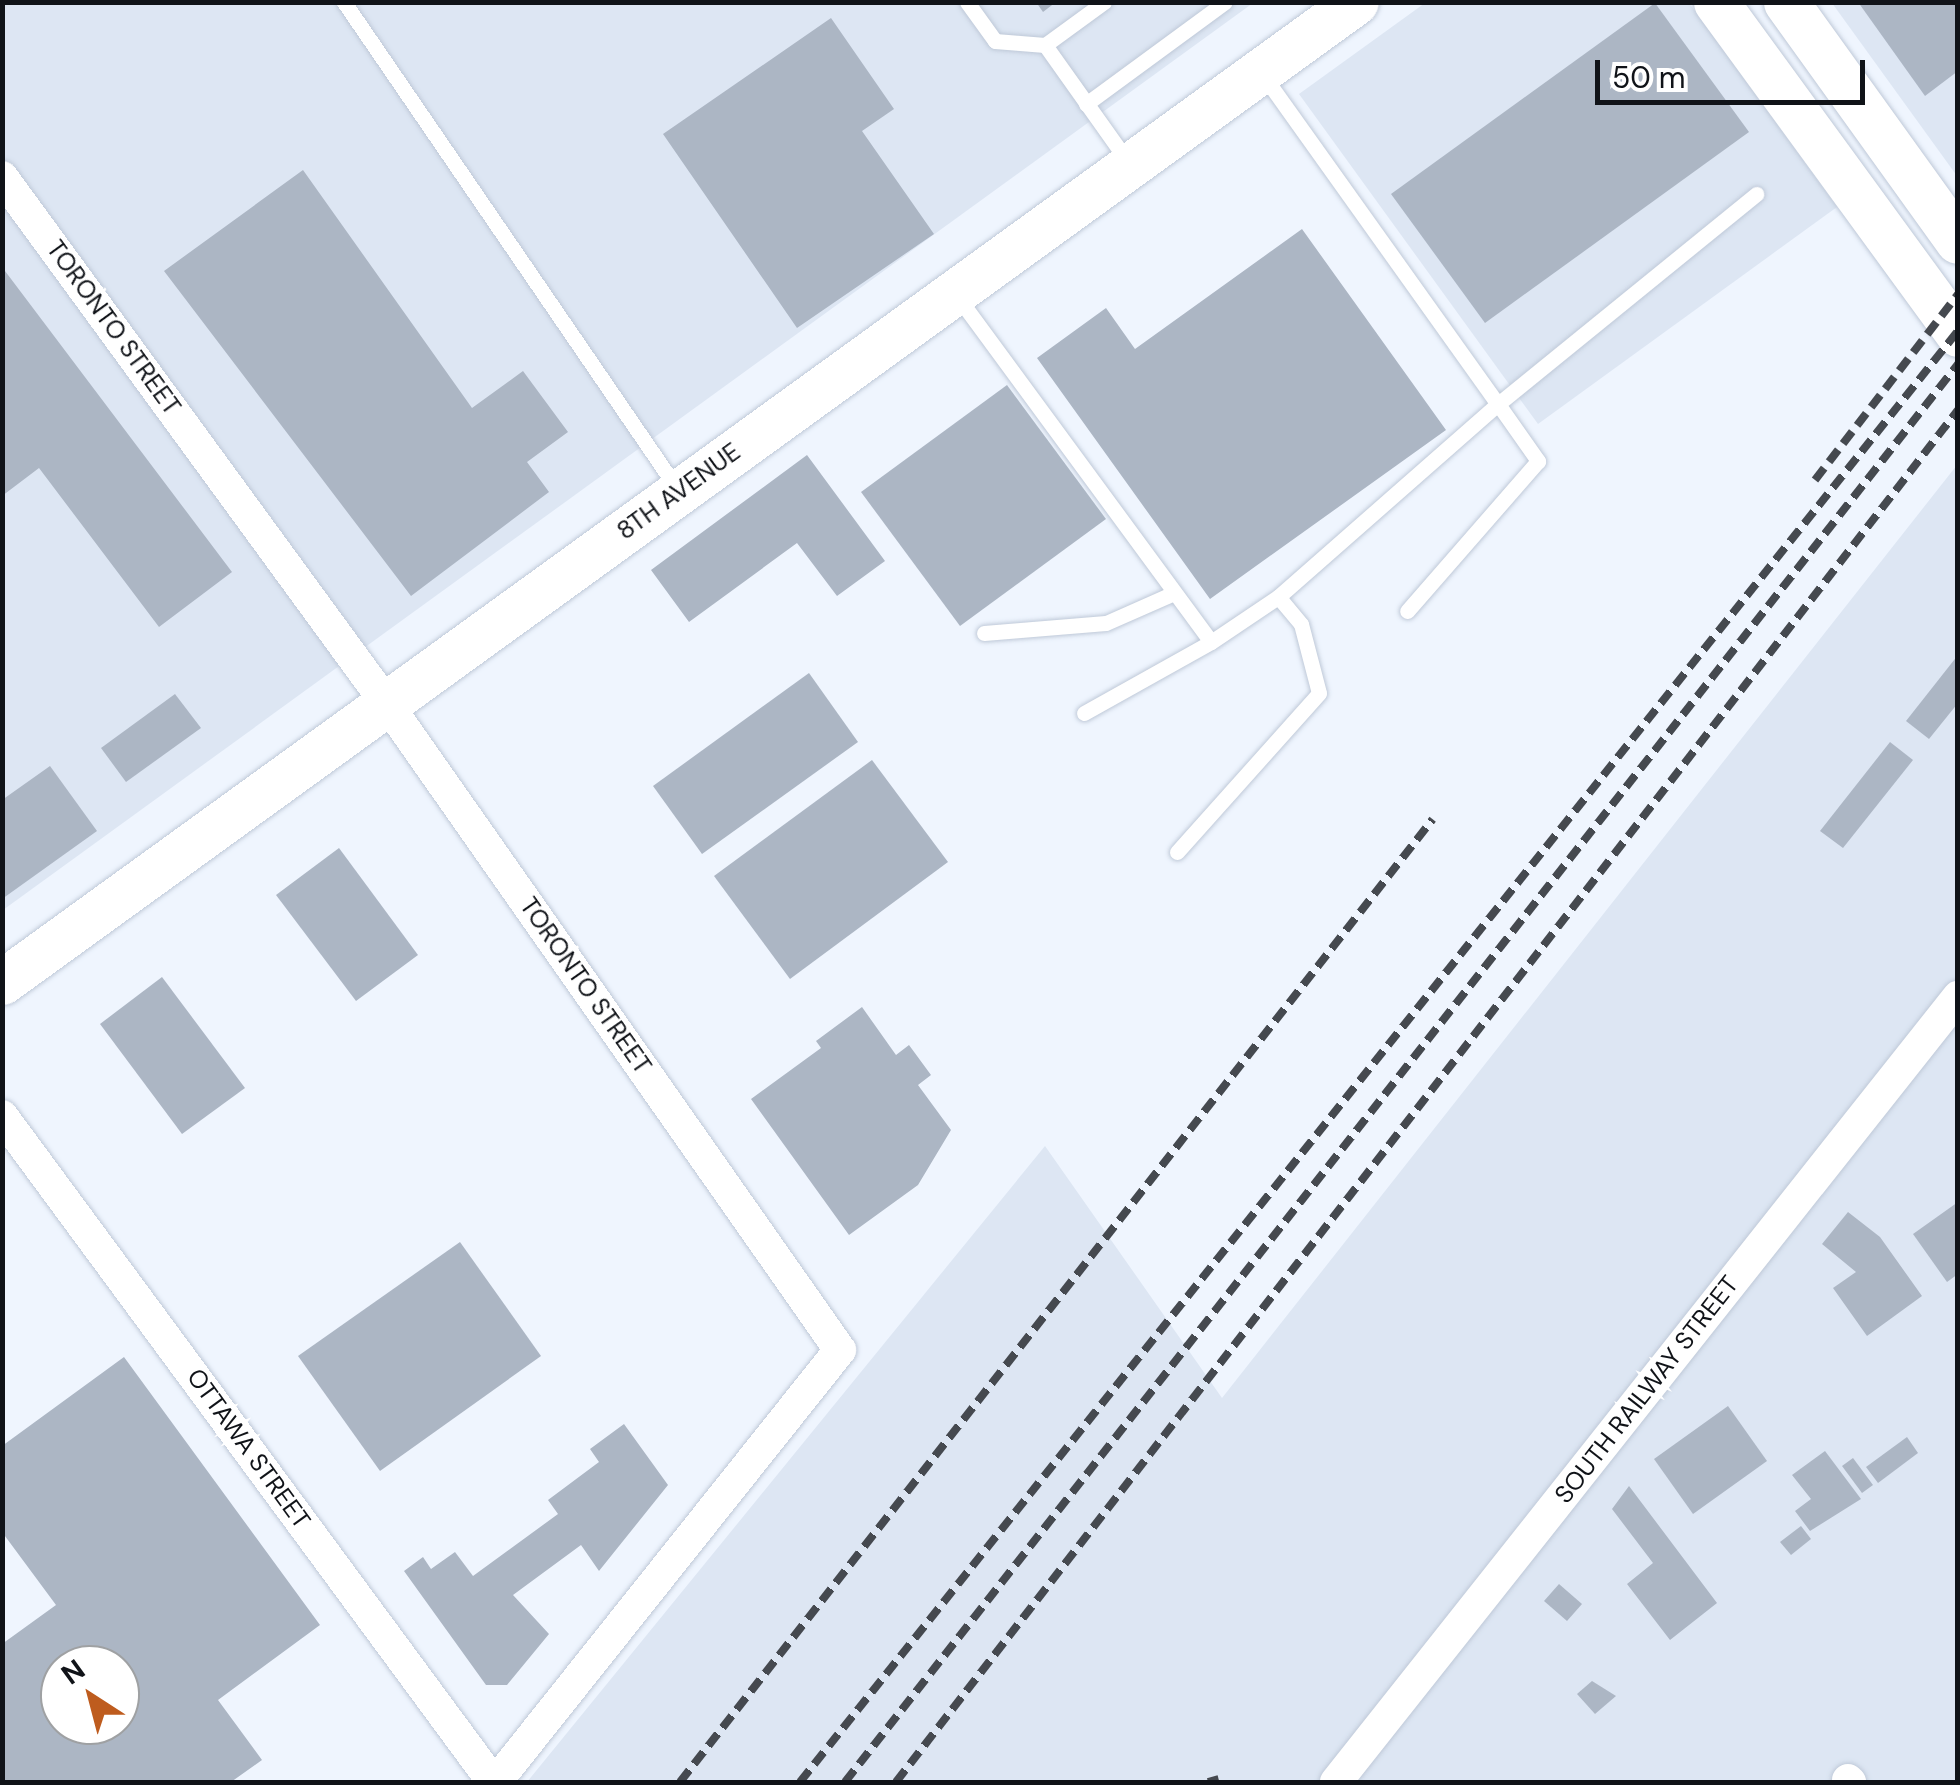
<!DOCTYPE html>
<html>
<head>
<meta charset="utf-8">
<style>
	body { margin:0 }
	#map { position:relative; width:1960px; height:1785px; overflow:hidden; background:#eff5fe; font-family:"DM Sans",sans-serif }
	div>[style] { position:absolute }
	.built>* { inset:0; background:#dde6f3 }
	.building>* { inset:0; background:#acb6c4 }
	.roads { filter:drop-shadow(0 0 2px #bfc9d8) drop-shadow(0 0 2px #bfc9d8) }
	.lane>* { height:15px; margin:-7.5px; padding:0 7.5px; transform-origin:7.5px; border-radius:7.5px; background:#fff }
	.street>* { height:32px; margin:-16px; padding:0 16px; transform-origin:16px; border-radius:16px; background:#fff }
	.secondary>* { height:45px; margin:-22.5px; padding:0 22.5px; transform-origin:22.5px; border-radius:22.5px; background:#fff }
	.rail>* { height:8px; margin-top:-4px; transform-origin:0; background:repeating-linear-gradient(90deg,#45494f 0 15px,transparent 0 23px) }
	span { translate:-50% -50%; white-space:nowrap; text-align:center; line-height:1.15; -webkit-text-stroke:8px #fff; paint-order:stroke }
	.street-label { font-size:25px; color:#101318 }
	.frame { position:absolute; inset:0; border:5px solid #101318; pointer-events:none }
	.north { position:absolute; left:40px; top:1645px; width:100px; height:100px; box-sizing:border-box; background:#fff; border:2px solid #9fa1a3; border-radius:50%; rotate:324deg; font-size:28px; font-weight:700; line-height:40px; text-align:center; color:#101318 }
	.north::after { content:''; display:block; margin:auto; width:35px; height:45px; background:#be5c1e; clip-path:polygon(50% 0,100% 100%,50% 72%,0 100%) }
	.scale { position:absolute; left:1595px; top:60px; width:270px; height:45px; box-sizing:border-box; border:5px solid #101318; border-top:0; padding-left:12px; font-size:30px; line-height:35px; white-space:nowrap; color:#101318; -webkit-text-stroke:8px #fff; paint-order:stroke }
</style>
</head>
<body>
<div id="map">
	<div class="built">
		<div style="clip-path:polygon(3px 3px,1253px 3px,3px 910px)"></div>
		<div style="clip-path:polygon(1425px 3px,1689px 3px,1837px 207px,1538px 424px,1299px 94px)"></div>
		<div style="clip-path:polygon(1832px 3px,1957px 3px,1957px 176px)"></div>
		<div style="clip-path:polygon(1957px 465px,1957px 1782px,527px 1782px,1045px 1146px,1222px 1398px)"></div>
	</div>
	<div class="building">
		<div style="clip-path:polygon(1036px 2px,1056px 2px,1043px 12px)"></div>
		<div style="clip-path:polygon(1858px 2px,1958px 2px,1958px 71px,1925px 96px)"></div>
		<div style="clip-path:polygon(1655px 3px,1749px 132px,1485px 323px,1391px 194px)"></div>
		<div style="clip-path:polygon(831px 18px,894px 109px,862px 131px,934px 234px,797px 328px,663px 134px)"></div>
		<div style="clip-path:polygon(303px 170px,472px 408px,523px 371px,568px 432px,527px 462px,549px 492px,411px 596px,164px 271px)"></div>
		<div style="clip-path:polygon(1302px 229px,1446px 430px,1210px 599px,1037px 358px,1106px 308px,1135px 349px)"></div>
		<div style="clip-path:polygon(2px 267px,232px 572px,159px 627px,39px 468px,2px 496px)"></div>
		<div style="clip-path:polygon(1007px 385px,1106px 519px,960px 626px,861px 492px)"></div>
		<div style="clip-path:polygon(807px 455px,885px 561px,837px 596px,797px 543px,689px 622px,651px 570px)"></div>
		<div style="clip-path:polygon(1958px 655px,1958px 703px,1929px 739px,1906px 721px)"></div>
		<div style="clip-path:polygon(809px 673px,858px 742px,702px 854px,653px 786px)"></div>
		<div style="clip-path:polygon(175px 694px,201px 728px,126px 782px,101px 748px)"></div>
		<div style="clip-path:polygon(1890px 742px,1913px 760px,1843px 848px,1820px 831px)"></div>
		<div style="clip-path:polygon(872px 760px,948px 862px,790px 979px,714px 876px)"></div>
		<div style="clip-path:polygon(50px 766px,97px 831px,2px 899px,2px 800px)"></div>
		<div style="clip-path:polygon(339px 848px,418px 955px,356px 1001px,276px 895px)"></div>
		<div style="clip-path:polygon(162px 977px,245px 1088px,182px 1134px,100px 1024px)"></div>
		<div style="clip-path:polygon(862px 1007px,896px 1055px,909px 1045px,931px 1075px,918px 1085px,951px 1130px,918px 1185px,849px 1235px,751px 1099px,821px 1048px,816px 1041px)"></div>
		<div style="clip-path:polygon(1958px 1202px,1958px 1274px,1947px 1282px,1913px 1234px)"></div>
		<div style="clip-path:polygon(1848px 1212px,1880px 1237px,1922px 1296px,1867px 1336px,1833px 1288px,1856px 1272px,1822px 1244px)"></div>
		<div style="clip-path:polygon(460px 1242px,541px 1356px,380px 1471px,298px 1356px)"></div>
		<div style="clip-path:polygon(evenodd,124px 1357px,320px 1625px,218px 1700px,262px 1760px,231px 1782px,2px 1782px,2px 1644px,56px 1605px,2px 1532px,2px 1446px,124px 1357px,60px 1665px,120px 1665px,120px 1725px,60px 1725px,60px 1665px)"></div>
		<div style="clip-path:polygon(1728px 1406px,1767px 1461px,1693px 1514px,1654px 1459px)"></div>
		<div style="clip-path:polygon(624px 1424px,668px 1485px,599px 1571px,581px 1545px,513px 1595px,549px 1634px,507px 1685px,486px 1685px,404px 1571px,423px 1557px,431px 1569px,455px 1552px,473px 1576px,558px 1514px,548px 1500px,599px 1462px,590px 1449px)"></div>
		<div style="clip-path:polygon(1907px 1437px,1918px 1453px,1878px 1483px,1866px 1467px)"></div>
		<div style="clip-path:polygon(1825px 1451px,1861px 1499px,1810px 1531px,1795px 1511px,1811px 1499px,1792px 1475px)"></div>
		<div style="clip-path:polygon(1853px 1458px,1873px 1485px,1862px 1493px,1842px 1466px)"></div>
		<div style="clip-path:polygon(1629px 1486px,1717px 1603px,1670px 1640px,1627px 1584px,1653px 1563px,1612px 1509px)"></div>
		<div style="clip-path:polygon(1801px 1526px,1811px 1539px,1791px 1555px,1780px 1542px)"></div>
		<div style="clip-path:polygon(1559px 1584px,1582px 1604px,1567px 1621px,1544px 1601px)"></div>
		<div style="clip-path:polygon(1592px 1681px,1616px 1696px,1595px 1714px,1577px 1694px)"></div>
	</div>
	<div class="roads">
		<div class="lane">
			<div style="left:344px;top:2px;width:591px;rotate:55.61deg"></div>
			<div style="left:967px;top:2px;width:48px;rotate:54.3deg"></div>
			<div style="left:995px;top:41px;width:50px;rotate:4.6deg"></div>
			<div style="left:1045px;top:45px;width:143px;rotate:54.6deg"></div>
			<div style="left:1045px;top:45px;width:73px;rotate:-36.1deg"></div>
			<div style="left:1263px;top:75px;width:404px;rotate:54.5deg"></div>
			<div style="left:1498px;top:404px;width:333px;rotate:-39.1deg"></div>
			<div style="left:1086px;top:104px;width:172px;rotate:-36.3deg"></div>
			<div style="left:957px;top:296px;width:429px;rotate:53.7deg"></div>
			<div style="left:1211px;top:642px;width:81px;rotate:-33.9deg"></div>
			<div style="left:1278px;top:597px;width:293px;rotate:-41.3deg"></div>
			<div style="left:1498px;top:404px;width:70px;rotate:54.9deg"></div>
			<div style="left:1538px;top:461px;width:199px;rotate:131.1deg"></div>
			<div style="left:984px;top:633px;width:122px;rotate:-4.7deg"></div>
			<div style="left:1106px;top:623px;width:74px;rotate:-23.8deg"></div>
			<div style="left:1084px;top:713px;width:145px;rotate:-29.2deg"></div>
			<div style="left:1177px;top:852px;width:213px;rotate:-48.2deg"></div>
			<div style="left:1319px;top:693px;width:71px;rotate:-104.6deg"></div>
			<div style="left:1301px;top:624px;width:35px;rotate:-130deg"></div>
		</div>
		<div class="street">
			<div style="left:2px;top:177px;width:653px;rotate:53.85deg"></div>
			<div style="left:387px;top:704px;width:789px;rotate:54.96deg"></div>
			<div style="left:840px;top:1350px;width:552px;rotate:128.53deg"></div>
			<div style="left:2px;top:1116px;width:827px;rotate:53.6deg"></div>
			<div style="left:1848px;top:1780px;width:3px;rotate:45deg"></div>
			<div style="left:1336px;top:1782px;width:1002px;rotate:-51.61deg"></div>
		</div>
		<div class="secondary">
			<div style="left:1716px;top:2px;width:411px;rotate:53.9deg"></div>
			<div style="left:1786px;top:2px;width:294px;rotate:54.3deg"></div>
			<div style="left:2px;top:982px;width:1671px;rotate:-35.9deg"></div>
		</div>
	</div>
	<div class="rail">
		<div style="left:1815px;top:480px;width:235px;rotate:-52.4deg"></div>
		<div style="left:680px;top:1782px;width:1222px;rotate:-51.98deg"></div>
		<div style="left:800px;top:1782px;width:1856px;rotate:-51.41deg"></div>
		<div style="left:845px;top:1782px;width:1803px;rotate:-51.87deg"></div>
		<div style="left:896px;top:1782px;width:1735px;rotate:-52.26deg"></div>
		<div style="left:1208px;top:1782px;width:11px;rotate:-15deg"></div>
	</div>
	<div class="street-label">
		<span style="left:113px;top:328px;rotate:54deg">TORONTO STREET</span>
		<span style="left:679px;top:492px;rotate:-36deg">8TH AVENUE</span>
		<span style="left:585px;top:986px;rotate:55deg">TORONTO STREET</span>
		<span style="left:1647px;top:1390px;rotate:-52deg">SOUTH RAILWAY STREET</span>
		<span style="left:248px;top:1449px;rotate:54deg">OTTAWA STREET</span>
	</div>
	<div class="frame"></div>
	<div class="north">N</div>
	<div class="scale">50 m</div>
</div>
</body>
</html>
